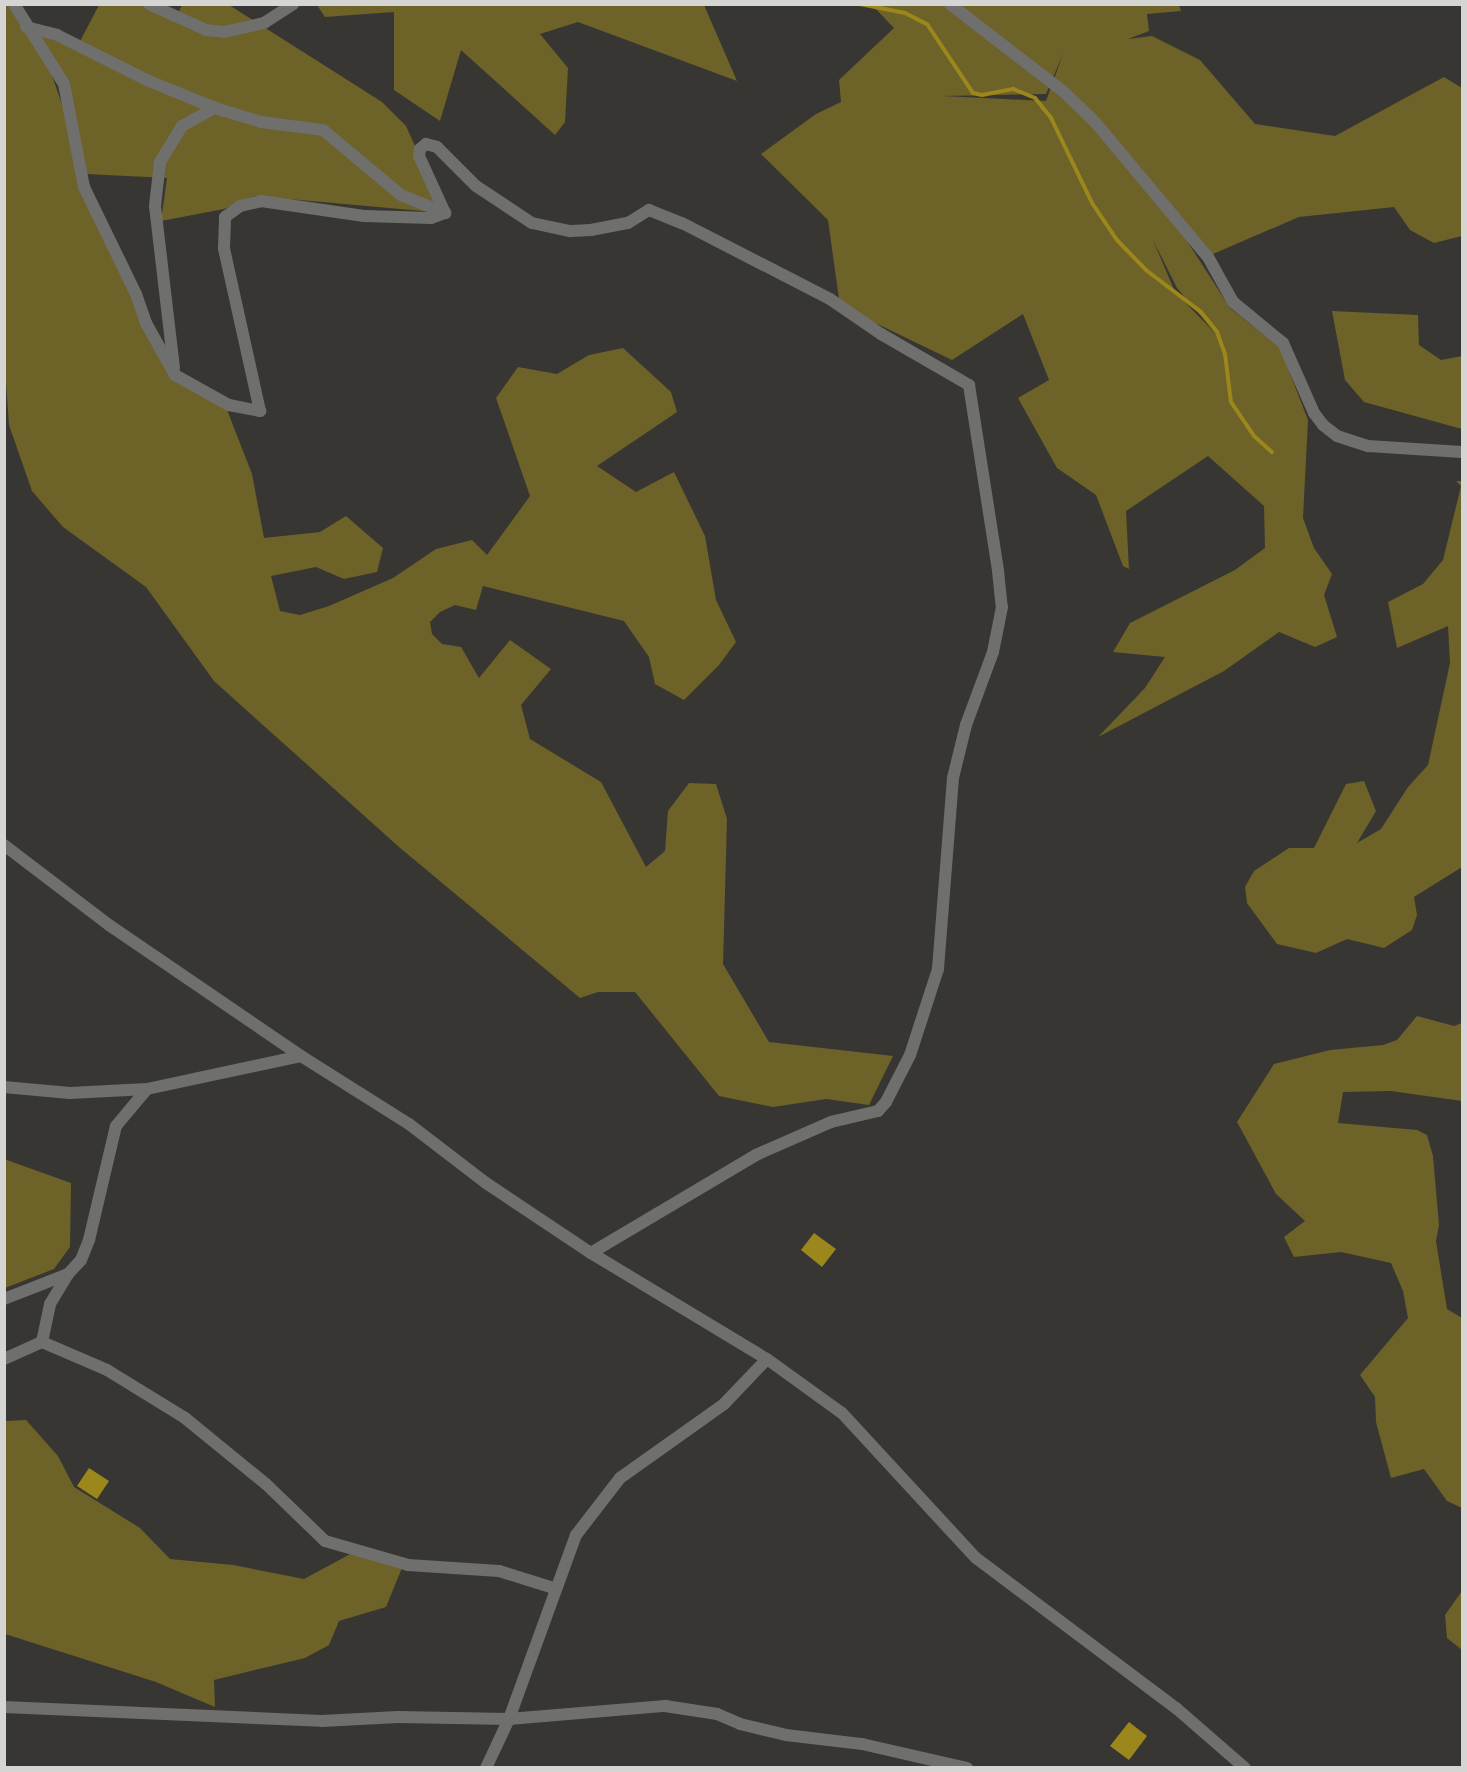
<!DOCTYPE html>
<html>
<head>
<meta charset="utf-8">
<style>
	body { margin:0 }
	#map { position:relative; width:1467px; height:1772px; overflow:hidden; background:#373633; font-family:"Work Sans",sans-serif }
	div>[style] { position:absolute }
	.green>* { inset:0; background:#6d6228 }
	.water>* { inset:0; background:#9b871c }
	.stream>* { height:4px; margin:-2px; padding:0 2px; transform-origin:2px; border-radius:2px; background:#9b871c }
	.minor>* { height:12px; margin:-6px; padding:0 6px; transform-origin:6px; border-radius:6px; background:#6f6f6d }
	.tertiary>* { height:12px; margin:-6px; padding:0 6px; transform-origin:6px; border-radius:6px; background:#6f6f6d }
	span { translate:-50% -50%; white-space:nowrap; text-align:center; line-height:1.15; -webkit-text-stroke:5px #2d2c29; paint-order:stroke }
	.frame { position:absolute; inset:0; border:6px solid #d5d5d3; pointer-events:none }
</style>
</head>
<body>
<div id="map">
	<div class="green">
		<div style="clip-path:polygon(5px 5px,16px 5px,45px 55px,83px 166px,67px 94px,37px 30px,77px 47px,99px 5px,144px 5px,176px 18px,182px 5px,229px 5px,382px 102px,406px 126px,445px 213px,255px 196px,224px 209px,161px 221px,167px 178px,86px 174px,106px 232px,168px 363px,224px 402px,252px 474px,264px 538px,320px 532px,346px 516px,383px 548px,377px 572px,344px 579px,316px 567px,271px 576px,280px 611px,300px 615px,329px 606px,393px 578px,436px 549px,472px 540px,487px 555px,530px 496px,496px 398px,518px 367px,557px 374px,589px 355px,623px 348px,671px 392px,677px 412px,597px 466px,636px 492px,674px 472px,705px 536px,716px 600px,736px 642px,719px 665px,684px 700px,655px 684px,649px 657px,624px 621px,483px 586px,476px 610px,455px 605px,440px 612px,430px 622px,432px 634px,442px 644px,461px 647px,479px 678px,510px 640px,551px 669px,521px 705px,530px 739px,601px 782px,646px 867px,665px 851px,668px 811px,689px 783px,716px 784px,727px 819px,723px 964px,769px 1042px,893px 1056px,869px 1105px,826px 1099px,773px 1107px,719px 1096px,635px 992px,598px 992px,580px 998px,399px 847px,214px 681px,146px 587px,63px 527px,32px 491px,9px 425px,5px 369px)"></div>
		<div style="clip-path:polygon(317px 5px,704px 5px,737px 81px,578px 22px,540px 34px,568px 68px,565px 122px,555px 135px,461px 50px,440px 121px,394px 90px,394px 12px,325px 17px)"></div>
		<div style="clip-path:polygon(evenodd,872px 5px,1179px 5px,1181px 11px,1147px 14px,1149px 31px,1128px 39px,1152px 36px,1200px 60px,1255px 124px,1335px 136px,1444px 77px,1462px 88px,1462px 236px,1434px 243px,1410px 230px,1394px 207px,1299px 217px,1213px 254px,1171px 216px,1230px 308px,1280px 348px,1308px 420px,1303px 518px,1314px 548px,1332px 574px,1324px 595px,1337px 637px,1315px 647px,1279px 632px,1224px 671px,1098px 737px,1145px 688px,1165px 657px,1113px 652px,1130px 623px,1235px 570px,1265px 548px,1264px 506px,1208px 456px,1126px 511px,1129px 569px,1123px 566px,1096px 495px,1057px 468px,1018px 398px,1049px 380px,1023px 314px,952px 360px,840px 306px,828px 220px,761px 154px,816px 114px,841px 102px,839px 80px,894px 28px,872px 5px,1063px 54px,1046px 101px,943px 96px,1046px 94px,1063px 54px,872px 5px,1153px 240px,1177px 288px,1216px 334px,1175px 292px,1153px 240px)"></div>
		<div style="clip-path:polygon(1332px 311px,1418px 315px,1419px 345px,1441px 360px,1462px 356px,1462px 429px,1364px 402px,1345px 380px)"></div>
		<div style="clip-path:polygon(1456px 481px,1462px 481px,1462px 867px,1414px 897px,1417px 915px,1412px 930px,1384px 948px,1347px 939px,1316px 953px,1277px 944px,1247px 903px,1245px 887px,1254px 871px,1289px 848px,1314px 848px,1346px 784px,1364px 781px,1376px 811px,1357px 843px,1381px 829px,1408px 787px,1428px 765px,1450px 663px,1448px 626px,1397px 648px,1388px 602px,1423px 584px,1443px 560px,1461px 486px)"></div>
		<div style="clip-path:polygon(1417px 1016px,1454px 1026px,1462px 1023px,1462px 1101px,1391px 1091px,1343px 1092px,1338px 1123px,1417px 1130px,1427px 1135px,1433px 1156px,1439px 1225px,1436px 1241px,1447px 1309px,1462px 1318px,1462px 1508px,1447px 1501px,1424px 1469px,1391px 1478px,1376px 1422px,1375px 1397px,1360px 1375px,1408px 1318px,1403px 1291px,1391px 1263px,1341px 1252px,1294px 1257px,1284px 1237px,1305px 1221px,1276px 1194px,1237px 1122px,1274px 1064px,1330px 1050px,1383px 1045px,1397px 1040px)"></div>
		<div style="clip-path:polygon(4px 1159px,71px 1183px,70px 1247px,54px 1269px,5px 1288px)"></div>
		<div style="clip-path:polygon(26px 1420px,58px 1456px,74px 1487px,140px 1528px,170px 1559px,233px 1565px,304px 1579px,354px 1552px,406px 1558px,386px 1607px,339px 1621px,329px 1645px,305px 1658px,214px 1680px,215px 1707px,156px 1682px,5px 1634px,5px 1421px)"></div>
		<div style="clip-path:polygon(1462px 1591px,1462px 1650px,1447px 1638px,1445px 1615px)"></div>
	</div>
	<div class="water">
		<div style="clip-path:polygon(814px 1233px,836px 1249px,822px 1267px,801px 1250px)"></div>
		<div style="clip-path:polygon(89px 1468px,109px 1481px,97px 1499px,77px 1486px)"></div>
		<div style="clip-path:polygon(1129px 1722px,1147px 1736px,1129px 1760px,1110px 1746px)"></div>
	</div>
	<div class="stream">
		<div style="left:860px;top:4px;width:46px;rotate:11.3deg"></div>
		<div style="left:905px;top:13px;width:25px;rotate:27deg"></div>
		<div style="left:927px;top:24px;width:83px;rotate:56.3deg"></div>
		<div style="left:973px;top:93px;width:9px;rotate:13deg"></div>
		<div style="left:982px;top:95px;width:32px;rotate:-11deg"></div>
		<div style="left:1013px;top:89px;width:24px;rotate:22deg"></div>
		<div style="left:1035px;top:98px;width:26px;rotate:51deg"></div>
		<div style="left:1051px;top:118px;width:94px;rotate:64.2deg"></div>
		<div style="left:1092px;top:203px;width:45px;rotate:56deg"></div>
		<div style="left:1117px;top:240px;width:42px;rotate:46deg"></div>
		<div style="left:1146px;top:270px;width:69px;rotate:37.4deg"></div>
		<div style="left:1201px;top:312px;width:26px;rotate:51deg"></div>
		<div style="left:1217px;top:332px;width:23px;rotate:70deg"></div>
		<div style="left:1225px;top:354px;width:48px;rotate:82.9deg"></div>
		<div style="left:1231px;top:402px;width:41px;rotate:55.9deg"></div>
		<div style="left:1254px;top:436px;width:24px;rotate:42deg"></div>
	</div>
	<div class="minor">
		<div style="left:14px;top:4px;width:94px;rotate:58deg"></div>
		<div style="left:64px;top:84px;width:105px;rotate:79deg"></div>
		<div style="left:84px;top:187px;width:119px;rotate:64.1deg"></div>
		<div style="left:136px;top:294px;width:31px;rotate:71deg"></div>
		<div style="left:146px;top:323px;width:60px;rotate:60.9deg"></div>
		<div style="left:175px;top:375px;width:62px;rotate:29.1deg"></div>
		<div style="left:229px;top:405px;width:32px;rotate:11deg"></div>
		<div style="left:260px;top:411px;width:167px;rotate:-102.5deg"></div>
		<div style="left:224px;top:248px;width:31px;rotate:-88deg"></div>
		<div style="left:225px;top:217px;width:19px;rotate:-36deg"></div>
		<div style="left:240px;top:206px;width:22px;rotate:-13deg"></div>
		<div style="left:261px;top:201px;width:104px;rotate:8.3deg"></div>
		<div style="left:364px;top:216px;width:67px;rotate:1.7deg"></div>
		<div style="left:431px;top:218px;width:15px;rotate:-20deg"></div>
		<div style="left:149px;top:4px;width:63px;rotate:24.5deg"></div>
		<div style="left:206px;top:30px;width:18px;rotate:6deg"></div>
		<div style="left:224px;top:32px;width:41px;rotate:-12.7deg"></div>
		<div style="left:264px;top:23px;width:35px;rotate:-33deg"></div>
		<div style="left:950px;top:4px;width:144px;rotate:37.7deg"></div>
		<div style="left:1064px;top:92px;width:43px;rotate:44.1deg"></div>
		<div style="left:1095px;top:122px;width:176px;rotate:50.1deg"></div>
		<div style="left:1208px;top:257px;width:51px;rotate:60.9deg"></div>
		<div style="left:1233px;top:302px;width:65px;rotate:39.4deg"></div>
		<div style="left:1283px;top:343px;width:77px;rotate:66.1deg"></div>
		<div style="left:1314px;top:413px;width:15px;rotate:53deg"></div>
		<div style="left:1323px;top:425px;width:18px;rotate:38deg"></div>
		<div style="left:1337px;top:436px;width:33px;rotate:18deg"></div>
		<div style="left:1368px;top:446px;width:94px;rotate:3.7deg"></div>
		<div style="left:26px;top:27px;width:32px;rotate:14deg"></div>
		<div style="left:57px;top:35px;width:103px;rotate:26.6deg"></div>
		<div style="left:149px;top:81px;width:71px;rotate:22.2deg"></div>
		<div style="left:215px;top:108px;width:48px;rotate:16.9deg"></div>
		<div style="left:261px;top:122px;width:63px;rotate:7.4deg"></div>
		<div style="left:323px;top:130px;width:102px;rotate:39.8deg"></div>
		<div style="left:401px;top:195px;width:48px;rotate:22.2deg"></div>
		<div style="left:445px;top:213px;width:63px;rotate:-114.5deg"></div>
		<div style="left:419px;top:156px;width:7px;rotate:-82deg"></div>
		<div style="left:420px;top:149px;width:8px;rotate:-40deg"></div>
		<div style="left:426px;top:144px;width:11px;rotate:15deg"></div>
		<div style="left:437px;top:147px;width:55px;rotate:45deg"></div>
		<div style="left:476px;top:186px;width:67px;rotate:33.5deg"></div>
		<div style="left:532px;top:223px;width:40px;rotate:12deg"></div>
		<div style="left:571px;top:231px;width:20px;rotate:-3deg"></div>
		<div style="left:591px;top:230px;width:38px;rotate:-11deg"></div>
		<div style="left:628px;top:223px;width:25px;rotate:-32deg"></div>
		<div style="left:649px;top:210px;width:35px;rotate:22deg"></div>
		<div style="left:682px;top:223px;width:166px;rotate:27.2deg"></div>
		<div style="left:830px;top:299px;width:62px;rotate:34.5deg"></div>
		<div style="left:881px;top:334px;width:102px;rotate:30.1deg"></div>
		<div style="left:969px;top:385px;width:188px;rotate:81.1deg"></div>
		<div style="left:998px;top:571px;width:36px;rotate:84deg"></div>
		<div style="left:1002px;top:607px;width:46px;rotate:101.3deg"></div>
		<div style="left:993px;top:652px;width:78px;rotate:110.3deg"></div>
		<div style="left:966px;top:725px;width:55px;rotate:103.8deg"></div>
		<div style="left:953px;top:778px;width:192px;rotate:94.5deg"></div>
		<div style="left:938px;top:969px;width:90px;rotate:108deg"></div>
		<div style="left:910px;top:1055px;width:53px;rotate:117.1deg"></div>
		<div style="left:886px;top:1102px;width:12px;rotate:132deg"></div>
		<div style="left:878px;top:1111px;width:48px;rotate:166.8deg"></div>
		<div style="left:831px;top:1122px;width:82px;rotate:156.3deg"></div>
		<div style="left:756px;top:1155px;width:192px;rotate:149.3deg"></div>
		<div style="left:174px;top:368px;width:163px;rotate:-96.7deg"></div>
		<div style="left:155px;top:206px;width:44px;rotate:-83.5deg"></div>
		<div style="left:160px;top:162px;width:42px;rotate:-58.6deg"></div>
		<div style="left:182px;top:126px;width:38px;rotate:-29deg"></div>
		<div style="left:4px;top:1087px;width:66px;rotate:5.2deg"></div>
		<div style="left:70px;top:1093px;width:77px;rotate:-3deg"></div>
		<div style="left:42px;top:1342px;width:39px;rotate:-78deg"></div>
		<div style="left:50px;top:1304px;width:35px;rotate:-59deg"></div>
		<div style="left:4px;top:1359px;width:42px;rotate:-24.1deg"></div>
		<div style="left:42px;top:1342px;width:71px;rotate:23.3deg"></div>
		<div style="left:107px;top:1370px;width:92px;rotate:31.6deg"></div>
		<div style="left:185px;top:1418px;width:104px;rotate:39.2deg"></div>
		<div style="left:266px;top:1484px;width:82px;rotate:44deg"></div>
		<div style="left:325px;top:1541px;width:86px;rotate:16.1deg"></div>
		<div style="left:408px;top:1565px;width:91px;rotate:3.8deg"></div>
		<div style="left:499px;top:1571px;width:58px;rotate:17.2deg"></div>
		<div style="left:4px;top:1707px;width:318px;rotate:2.5deg"></div>
		<div style="left:322px;top:1721px;width:76px;rotate:-3deg"></div>
		<div style="left:398px;top:1717px;width:111px;rotate:1deg"></div>
		<div style="left:509px;top:1719px;width:157px;rotate:-4.8deg"></div>
		<div style="left:665px;top:1706px;width:53px;rotate:8.7deg"></div>
		<div style="left:717px;top:1714px;width:25px;rotate:23deg"></div>
		<div style="left:740px;top:1724px;width:47px;rotate:13.4deg"></div>
		<div style="left:786px;top:1735px;width:77px;rotate:6.8deg"></div>
		<div style="left:862px;top:1744px;width:108px;rotate:12.9deg"></div>
		<div style="left:486px;top:1768px;width:54px;rotate:-64.9deg"></div>
		<div style="left:509px;top:1719px;width:196px;rotate:-70deg"></div>
		<div style="left:576px;top:1535px;width:72px;rotate:-52.3deg"></div>
		<div style="left:620px;top:1478px;width:128px;rotate:-35.4deg"></div>
		<div style="left:724px;top:1404px;width:62px;rotate:-46.3deg"></div>
	</div>
	<div class="tertiary">
		<div style="left:4px;top:845px;width:132px;rotate:37.3deg"></div>
		<div style="left:109px;top:925px;width:232px;rotate:34.3deg"></div>
		<div style="left:301px;top:1056px;width:128px;rotate:32.2deg"></div>
		<div style="left:409px;top:1124px;width:97px;rotate:37.5deg"></div>
		<div style="left:486px;top:1183px;width:126px;rotate:33.7deg"></div>
		<div style="left:591px;top:1253px;width:205px;rotate:31.1deg"></div>
		<div style="left:767px;top:1359px;width:92px;rotate:35.8deg"></div>
		<div style="left:842px;top:1413px;width:197px;rotate:47.3deg"></div>
		<div style="left:976px;top:1558px;width:250px;rotate:36.9deg"></div>
		<div style="left:1176px;top:1708px;width:91px;rotate:41deg"></div>
		<div style="left:4px;top:1299px;width:69px;rotate:-21.3deg"></div>
		<div style="left:68px;top:1274px;width:19px;rotate:-47deg"></div>
		<div style="left:81px;top:1260px;width:22px;rotate:-68deg"></div>
		<div style="left:89px;top:1240px;width:117px;rotate:-76.7deg"></div>
		<div style="left:116px;top:1126px;width:48px;rotate:-50deg"></div>
		<div style="left:147px;top:1089px;width:157px;rotate:-12.1deg"></div>
	</div>
	<div class="frame"></div>
</div>
</body>
</html>
